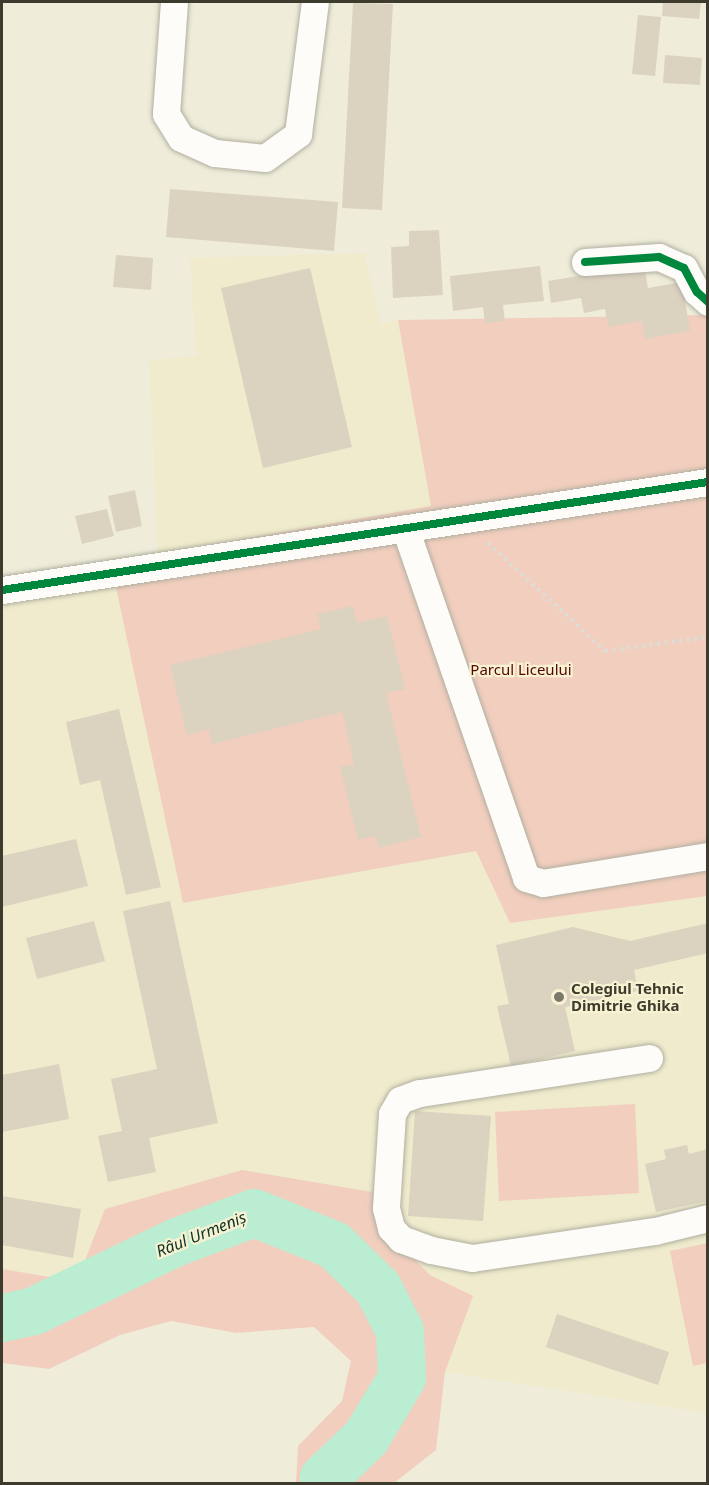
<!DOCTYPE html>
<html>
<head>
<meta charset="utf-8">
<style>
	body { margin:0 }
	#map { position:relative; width:709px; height:1485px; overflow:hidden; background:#efedda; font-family:"Noto Sans",sans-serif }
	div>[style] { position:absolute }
	.built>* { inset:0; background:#efebcc }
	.green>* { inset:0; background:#f2cebe }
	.river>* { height:48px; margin:-24px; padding:0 24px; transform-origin:24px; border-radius:24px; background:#baedd2 }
	.building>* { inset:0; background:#dcd2c0 }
	.path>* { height:4px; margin-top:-2px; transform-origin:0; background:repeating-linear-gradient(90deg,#ddddd7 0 3px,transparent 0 7.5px) }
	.roads { filter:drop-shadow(0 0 2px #b1afa1) drop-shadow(0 0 2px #b1afa1) }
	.minor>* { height:27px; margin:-13.5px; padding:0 13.5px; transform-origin:13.5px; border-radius:13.5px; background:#fdfcf9 }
	.cycleway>* { height:8px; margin:-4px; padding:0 4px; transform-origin:4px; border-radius:4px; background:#00873e }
	.dots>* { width:16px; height:16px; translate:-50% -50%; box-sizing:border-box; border:3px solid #f7f3d2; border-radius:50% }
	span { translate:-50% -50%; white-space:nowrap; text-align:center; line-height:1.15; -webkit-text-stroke:4.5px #f7f3d2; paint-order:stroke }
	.park-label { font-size:15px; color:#570500 }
	.poi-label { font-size:15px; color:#3d3b2e; font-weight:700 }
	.left { translate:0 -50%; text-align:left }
	.water-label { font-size:16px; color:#0e3125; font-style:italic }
	.frame { position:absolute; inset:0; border:3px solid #3d3b2e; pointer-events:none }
</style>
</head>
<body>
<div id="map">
	<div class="built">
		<div style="clip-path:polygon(364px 253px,381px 324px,398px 320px,431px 506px,158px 554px,149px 360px,196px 356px,190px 258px)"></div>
		<div style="clip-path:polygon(114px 578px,184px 903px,476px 851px,510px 923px,707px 896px,707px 1413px,445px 1372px,473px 1296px,430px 1275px,386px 1231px,242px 1170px,105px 1209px,84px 1263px,50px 1277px,2px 1269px,2px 600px)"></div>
	</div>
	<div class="green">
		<div style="clip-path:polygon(707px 315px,707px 896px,510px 923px,476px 851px,183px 903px,114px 578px,158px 554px,431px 506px,398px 320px)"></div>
		<div style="clip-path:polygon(635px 1104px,639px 1193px,499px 1201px,495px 1112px)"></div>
		<div style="clip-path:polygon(242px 1170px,384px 1194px,386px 1231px,430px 1275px,473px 1296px,445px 1372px,436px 1450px,394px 1483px,296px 1483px,298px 1446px,342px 1401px,351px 1361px,314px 1327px,236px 1333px,171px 1321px,120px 1335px,49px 1369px,2px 1363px,2px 1269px,50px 1277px,84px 1263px,105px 1209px)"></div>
		<div style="clip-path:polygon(707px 1243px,707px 1363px,693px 1366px,670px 1251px)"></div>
	</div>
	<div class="river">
		<div style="left:2px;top:1318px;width:33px;rotate:-12deg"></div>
		<div style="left:34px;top:1311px;width:159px;rotate:-25.8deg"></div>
		<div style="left:177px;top:1242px;width:82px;rotate:-20.6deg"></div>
		<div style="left:254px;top:1213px;width:86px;rotate:21.8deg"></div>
		<div style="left:334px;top:1245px;width:62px;rotate:44.3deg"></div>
		<div style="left:378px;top:1288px;width:48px;rotate:62.9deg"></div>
		<div style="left:400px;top:1331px;width:47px;rotate:87.6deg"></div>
		<div style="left:402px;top:1378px;width:70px;rotate:121deg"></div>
		<div style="left:366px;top:1438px;width:58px;rotate:136.4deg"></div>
		<div style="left:324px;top:1478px;width:6px;rotate:90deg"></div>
	</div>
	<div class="building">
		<div style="clip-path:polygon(663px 2px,701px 2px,699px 19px,662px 16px)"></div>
		<div style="clip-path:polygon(353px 3px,393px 4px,382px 210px,342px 208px)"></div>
		<div style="clip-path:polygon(638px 15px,661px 17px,655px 76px,632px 74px)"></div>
		<div style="clip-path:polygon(665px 55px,702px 58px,700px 85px,663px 83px)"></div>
		<div style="clip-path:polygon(170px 189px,338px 202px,334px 251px,166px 237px)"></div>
		<div style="clip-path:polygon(439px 230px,443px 295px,393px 298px,391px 247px,409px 246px,409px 231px)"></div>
		<div style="clip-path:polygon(116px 255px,153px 258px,151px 290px,113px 287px)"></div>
		<div style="clip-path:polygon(644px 265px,648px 288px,682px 282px,690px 331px,645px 339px,642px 321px,608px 327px,605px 309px,584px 313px,581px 298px,551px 303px,548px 281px)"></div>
		<div style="clip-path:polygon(540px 266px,544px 301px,503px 305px,505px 321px,485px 323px,483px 307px,453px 311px,450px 276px)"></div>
		<div style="clip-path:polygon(310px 268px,352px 447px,263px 468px,221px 288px)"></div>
		<div style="clip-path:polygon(135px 490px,142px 526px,116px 532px,108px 496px)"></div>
		<div style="clip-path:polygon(107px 509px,114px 536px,82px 544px,75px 516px)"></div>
		<div style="clip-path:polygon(353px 606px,357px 623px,387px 616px,405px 689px,386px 693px,421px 837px,378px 848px,376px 836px,358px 840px,340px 767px,354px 764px,342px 712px,212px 744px,209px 729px,187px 735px,170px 665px,321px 629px,317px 614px)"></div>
		<div style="clip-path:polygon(119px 709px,161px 887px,126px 895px,100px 780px,80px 785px,66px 722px)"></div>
		<div style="clip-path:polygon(76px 839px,88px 886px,2px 907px,2px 856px)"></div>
		<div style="clip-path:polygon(170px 901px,218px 1123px,149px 1138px,156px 1172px,108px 1182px,98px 1136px,122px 1131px,111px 1079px,157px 1069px,123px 911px)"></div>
		<div style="clip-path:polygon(94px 921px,105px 961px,37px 979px,26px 938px)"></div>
		<div style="clip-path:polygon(708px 923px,708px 953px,634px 970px,638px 991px,565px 1007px,575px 1051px,511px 1066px,497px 1006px,509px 1004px,496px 945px,573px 927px,630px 941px)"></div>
		<div style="clip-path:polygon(59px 1064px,69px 1119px,2px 1132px,2px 1075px)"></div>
		<div style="clip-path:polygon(415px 1111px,491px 1116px,483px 1221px,408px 1216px)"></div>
		<div style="clip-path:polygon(687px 1145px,689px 1154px,708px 1149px,708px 1201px,656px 1212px,645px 1164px,666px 1159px,664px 1150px)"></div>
		<div style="clip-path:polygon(2px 1196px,81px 1209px,73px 1258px,2px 1245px)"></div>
		<div style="clip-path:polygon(557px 1314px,669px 1352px,658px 1385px,546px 1347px)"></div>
	</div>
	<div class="path">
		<div style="left:488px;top:543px;width:159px;rotate:42.7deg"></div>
		<div style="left:605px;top:651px;width:104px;rotate:-7.7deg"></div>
	</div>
	<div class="roads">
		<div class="minor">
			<div style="left:174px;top:2px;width:112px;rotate:94.1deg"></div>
			<div style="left:166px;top:114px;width:28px;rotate:58deg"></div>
			<div style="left:181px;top:138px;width:37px;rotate:24deg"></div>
			<div style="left:215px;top:153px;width:50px;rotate:5.7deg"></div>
			<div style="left:265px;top:158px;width:41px;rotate:-36deg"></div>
			<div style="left:298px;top:134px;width:133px;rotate:-82.7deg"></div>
			<div style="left:585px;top:262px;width:74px;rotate:-3.9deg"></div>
			<div style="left:659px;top:257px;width:27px;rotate:24deg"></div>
			<div style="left:684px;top:268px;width:27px;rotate:62deg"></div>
			<div style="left:697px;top:292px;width:15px;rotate:42deg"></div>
			<div style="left:405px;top:528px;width:370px;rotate:70.9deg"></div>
			<div style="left:526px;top:878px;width:18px;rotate:16deg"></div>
			<div style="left:543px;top:883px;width:167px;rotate:-9.3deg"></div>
			<div style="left:2px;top:590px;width:714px;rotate:-8.7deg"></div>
			<div style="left:649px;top:1058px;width:233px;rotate:171.3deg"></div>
			<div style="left:419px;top:1093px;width:20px;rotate:160deg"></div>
			<div style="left:400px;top:1100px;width:16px;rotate:120deg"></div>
			<div style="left:392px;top:1114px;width:94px;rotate:93.7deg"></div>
			<div style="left:386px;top:1208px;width:21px;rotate:76deg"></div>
			<div style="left:391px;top:1228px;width:15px;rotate:48deg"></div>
			<div style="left:401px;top:1239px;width:32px;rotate:20deg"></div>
			<div style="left:431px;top:1250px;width:42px;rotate:11deg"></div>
			<div style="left:472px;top:1258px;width:185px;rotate:-8.4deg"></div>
			<div style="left:655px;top:1231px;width:55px;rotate:-13.8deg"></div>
		</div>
	</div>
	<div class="cycleway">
		<div style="left:585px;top:262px;width:74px;rotate:-3.9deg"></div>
		<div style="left:659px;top:257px;width:27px;rotate:24deg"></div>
		<div style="left:684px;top:268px;width:27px;rotate:62deg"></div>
		<div style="left:697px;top:292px;width:15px;rotate:42deg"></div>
		<div style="left:2px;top:590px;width:714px;rotate:-8.7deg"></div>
	</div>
	<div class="dots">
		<div style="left:559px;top:997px;background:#7b796a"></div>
	</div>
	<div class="park-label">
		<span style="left:521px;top:670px">Parcul Liceului</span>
	</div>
	<div class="poi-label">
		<span class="left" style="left:571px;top:997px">Colegiul Tehnic<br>Dimitrie Ghika</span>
	</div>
	<div class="water-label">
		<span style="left:201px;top:1234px;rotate:-22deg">Râul Urmeniș</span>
	</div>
	<div class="frame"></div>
</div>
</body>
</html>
